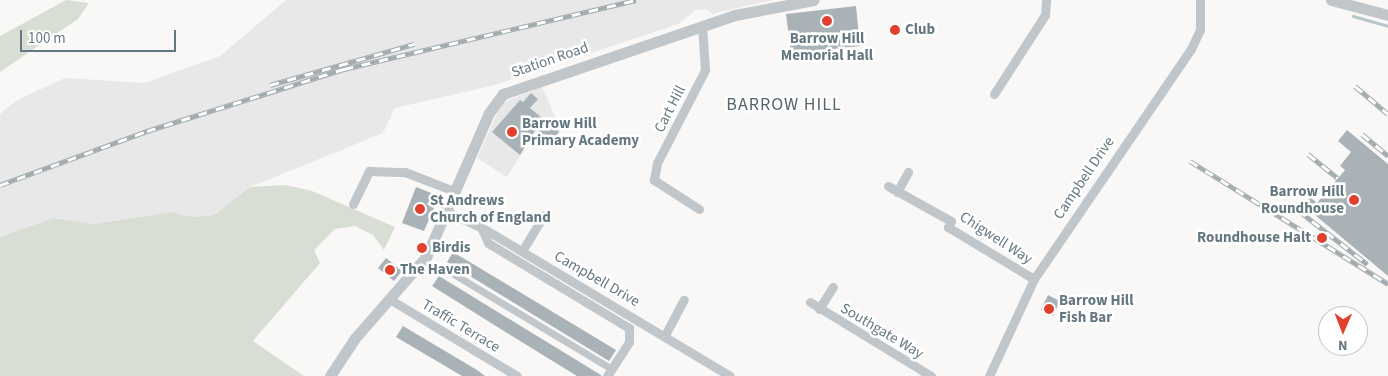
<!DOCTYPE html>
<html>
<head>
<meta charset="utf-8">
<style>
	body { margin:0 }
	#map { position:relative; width:1388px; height:376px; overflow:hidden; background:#f9f8f6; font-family:"Source Sans 3",sans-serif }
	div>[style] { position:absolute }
	.built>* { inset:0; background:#e7e8e7 }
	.green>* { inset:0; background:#d9ded5 }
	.stream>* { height:3px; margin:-1.5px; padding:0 1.5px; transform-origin:1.5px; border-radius:1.5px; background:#b7c7c9 }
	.building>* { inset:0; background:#a9b3b7 }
	.pedestrian>* { height:7px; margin:-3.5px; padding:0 3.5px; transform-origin:3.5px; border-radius:3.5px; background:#c0c6c9 }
	.minor>* { height:9px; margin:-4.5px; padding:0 4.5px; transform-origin:4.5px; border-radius:4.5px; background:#c0c6c9 }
	.tertiary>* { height:11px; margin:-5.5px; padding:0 5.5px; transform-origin:5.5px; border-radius:5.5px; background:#c0c6c9 }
	.rail>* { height:5px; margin-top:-2.5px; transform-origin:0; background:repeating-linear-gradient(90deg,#fff 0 9px,#a1aaae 0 18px); box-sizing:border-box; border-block:1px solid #a1aaae }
	.dots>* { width:14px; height:14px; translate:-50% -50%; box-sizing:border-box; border:2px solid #fff; border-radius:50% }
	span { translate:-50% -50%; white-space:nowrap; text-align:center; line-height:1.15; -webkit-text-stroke:5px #fff; paint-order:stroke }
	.poi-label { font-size:15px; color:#647881; font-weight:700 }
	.left { translate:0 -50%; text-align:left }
	.right { translate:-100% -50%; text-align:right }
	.street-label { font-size:15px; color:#647881 }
	.quarter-label { font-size:18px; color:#56656c; letter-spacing:1px }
	.north { position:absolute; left:1318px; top:306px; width:50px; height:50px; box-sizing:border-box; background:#fff; border:1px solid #c1c9cd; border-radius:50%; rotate:181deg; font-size:14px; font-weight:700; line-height:20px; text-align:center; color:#647881 }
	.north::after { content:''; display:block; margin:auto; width:18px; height:22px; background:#e1402e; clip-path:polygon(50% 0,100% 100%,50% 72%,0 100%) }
	.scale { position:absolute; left:20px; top:30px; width:156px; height:22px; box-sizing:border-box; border:2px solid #647881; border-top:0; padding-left:6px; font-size:15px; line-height:18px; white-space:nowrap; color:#647881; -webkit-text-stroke:4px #fff; paint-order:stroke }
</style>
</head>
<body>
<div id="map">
	<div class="built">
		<div style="clip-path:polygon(286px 0,773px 0,712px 14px,706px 9px,696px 10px,678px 24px,495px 85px,395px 108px,383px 133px,250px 187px,214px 215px,193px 217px,171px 212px,94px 224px,53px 218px,0 237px,0 114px,17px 100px,65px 78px,144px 83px,220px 56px)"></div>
		<div style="clip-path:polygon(542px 87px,561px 130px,551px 144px,535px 132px,507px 177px,477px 158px,502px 103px)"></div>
	</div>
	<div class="green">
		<div style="clip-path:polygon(66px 0,89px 3px,78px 19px,0 72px,0 36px)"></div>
		<div style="clip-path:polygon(286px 185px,312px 191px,395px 227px,384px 250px,373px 235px,355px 226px,335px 229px,314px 250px,320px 263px,253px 341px,304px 376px,0 376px,0 237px,53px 218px,94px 224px,171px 212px,193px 217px,214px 215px,250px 187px)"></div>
	</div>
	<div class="stream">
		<div style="left:1353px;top:16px;width:36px;rotate:16deg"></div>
	</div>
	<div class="building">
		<div style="clip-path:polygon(856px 6px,860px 46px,791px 54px,786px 14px)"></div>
		<div style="clip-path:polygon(531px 93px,538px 99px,530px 108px,559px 132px,551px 142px,536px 129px,520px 155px,492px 132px,520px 100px,523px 102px)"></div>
		<div style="clip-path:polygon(1347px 130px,1388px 164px,1388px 276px,1303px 205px,1310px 197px,1317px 203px,1345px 170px,1340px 166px,1351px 152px,1338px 141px)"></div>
		<div style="clip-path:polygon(416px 187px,439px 196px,424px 231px,402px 223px)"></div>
		<div style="clip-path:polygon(453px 252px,616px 350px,609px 361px,447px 262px)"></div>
		<div style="clip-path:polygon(386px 258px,402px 271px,394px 281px,378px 268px)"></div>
		<div style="clip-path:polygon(439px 276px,601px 375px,601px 376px,577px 376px,507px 333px,432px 286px)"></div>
		<div style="clip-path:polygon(1048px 295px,1060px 301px,1053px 316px,1041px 310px)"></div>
		<div style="clip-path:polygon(403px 326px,477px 370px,485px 376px,462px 376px,396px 337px)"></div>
	</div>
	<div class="pedestrian">
		<div style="left:442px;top:267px;width:198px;rotate:31deg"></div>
	</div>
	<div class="minor">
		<div style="left:994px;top:94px;width:94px;rotate:-57.2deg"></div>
		<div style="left:1045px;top:15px;width:15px;rotate:-86deg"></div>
		<div style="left:888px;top:186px;width:72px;rotate:29.1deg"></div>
		<div style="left:951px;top:221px;width:7px;rotate:117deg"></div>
		<div style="left:948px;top:227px;width:100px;rotate:31.2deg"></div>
		<div style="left:897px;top:192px;width:23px;rotate:-61deg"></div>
		<div style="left:353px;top:204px;width:37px;rotate:-64deg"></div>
		<div style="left:369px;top:171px;width:36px;rotate:2deg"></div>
		<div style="left:405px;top:172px;width:53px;rotate:21.2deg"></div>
		<div style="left:699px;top:209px;width:54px;rotate:-147.2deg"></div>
		<div style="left:654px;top:180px;width:17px;rotate:-80deg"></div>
		<div style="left:657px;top:163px;width:105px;rotate:-62.7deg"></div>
		<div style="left:705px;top:70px;width:45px;rotate:-93.8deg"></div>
		<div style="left:446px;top:211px;width:38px;rotate:25deg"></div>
		<div style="left:481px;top:227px;width:290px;rotate:30.9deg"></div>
		<div style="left:481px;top:227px;width:17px;rotate:66deg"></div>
		<div style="left:488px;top:243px;width:165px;rotate:31.1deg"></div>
		<div style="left:629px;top:328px;width:14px;rotate:90deg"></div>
		<div style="left:629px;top:342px;width:40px;rotate:122.9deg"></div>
		<div style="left:522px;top:251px;width:42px;rotate:-58.6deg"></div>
		<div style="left:391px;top:300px;width:147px;rotate:31.1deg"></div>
		<div style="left:810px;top:302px;width:142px;rotate:31.4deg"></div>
		<div style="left:819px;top:309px;width:26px;rotate:-58deg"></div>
		<div style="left:665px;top:335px;width:40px;rotate:-62deg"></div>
		<div style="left:989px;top:376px;width:107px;rotate:-65.1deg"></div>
		<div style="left:1034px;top:279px;width:278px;rotate:-55.7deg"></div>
		<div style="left:1191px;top:49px;width:21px;rotate:-65deg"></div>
		<div style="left:1200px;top:30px;width:30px;rotate:-90deg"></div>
	</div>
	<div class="tertiary">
		<div style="left:1331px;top:0;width:59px;rotate:14.7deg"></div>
		<div style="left:330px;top:376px;width:45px;rotate:-56.7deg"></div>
		<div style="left:355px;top:338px;width:108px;rotate:-48.8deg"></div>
		<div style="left:426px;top:257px;width:157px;rotate:-66.4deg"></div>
		<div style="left:489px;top:113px;width:24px;rotate:-54deg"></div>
		<div style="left:503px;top:94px;width:245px;rotate:-18.8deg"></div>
		<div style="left:735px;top:15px;width:80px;rotate:-10.8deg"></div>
	</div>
	<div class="rail">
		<div style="left:270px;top:85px;width:150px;rotate:-15.9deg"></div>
		<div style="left:1355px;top:86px;width:43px;rotate:40.3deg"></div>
		<div style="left:1362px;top:134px;width:34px;rotate:40deg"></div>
		<div style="left:1308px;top:154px;width:38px;rotate:39deg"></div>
		<div style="left:1190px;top:161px;width:233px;rotate:31.8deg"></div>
		<div style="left:0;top:185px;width:157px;rotate:-20.2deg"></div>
		<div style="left:147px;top:131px;width:207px;rotate:-17.5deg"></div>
		<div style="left:344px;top:69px;width:300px;rotate:-13.3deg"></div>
		<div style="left:1298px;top:210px;width:88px;rotate:38deg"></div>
	</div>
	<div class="dots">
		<div style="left:827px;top:21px;background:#e1402e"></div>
		<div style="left:895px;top:30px;background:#e1402e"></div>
		<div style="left:512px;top:132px;background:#e1402e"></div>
		<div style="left:1354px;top:200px;background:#e1402e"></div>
		<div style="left:420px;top:209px;background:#e1402e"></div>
		<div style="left:1322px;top:238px;background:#e1402e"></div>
		<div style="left:422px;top:248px;background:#e1402e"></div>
		<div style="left:390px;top:270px;background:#e1402e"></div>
		<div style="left:1049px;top:309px;background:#e1402e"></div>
	</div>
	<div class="poi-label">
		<span class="left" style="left:905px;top:30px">Club</span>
		<span style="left:827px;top:47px">Barrow Hill<br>Memorial Hall</span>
		<span class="left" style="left:522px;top:132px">Barrow Hill<br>Primary Academy</span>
		<span class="right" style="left:1344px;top:200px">Barrow Hill<br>Roundhouse</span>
		<span class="left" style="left:430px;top:209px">St Andrews<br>Church of England</span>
		<span class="right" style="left:1311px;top:238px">Roundhouse Halt</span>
		<span class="left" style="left:432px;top:248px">Birdis</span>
		<span class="left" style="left:400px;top:270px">The Haven</span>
		<span class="left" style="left:1059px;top:309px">Barrow Hill<br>Fish Bar</span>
	</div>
	<div class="street-label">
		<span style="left:550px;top:60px;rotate:-19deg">Station Road</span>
		<span style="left:670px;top:109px;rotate:-63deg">Cart Hill</span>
		<span style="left:1084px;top:178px;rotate:-56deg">Campbell Drive</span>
		<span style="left:996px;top:238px;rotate:33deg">Chigwell Way</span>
		<span style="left:597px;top:279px;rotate:30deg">Campbell Drive</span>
		<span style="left:461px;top:326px;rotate:31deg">Traffic Terrace</span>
		<span style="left:882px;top:331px;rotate:31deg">Southgate Way</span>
	</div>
	<div class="quarter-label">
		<span style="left:784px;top:105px">BARROW HILL</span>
	</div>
	<div class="north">N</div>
	<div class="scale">100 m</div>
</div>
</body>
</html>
